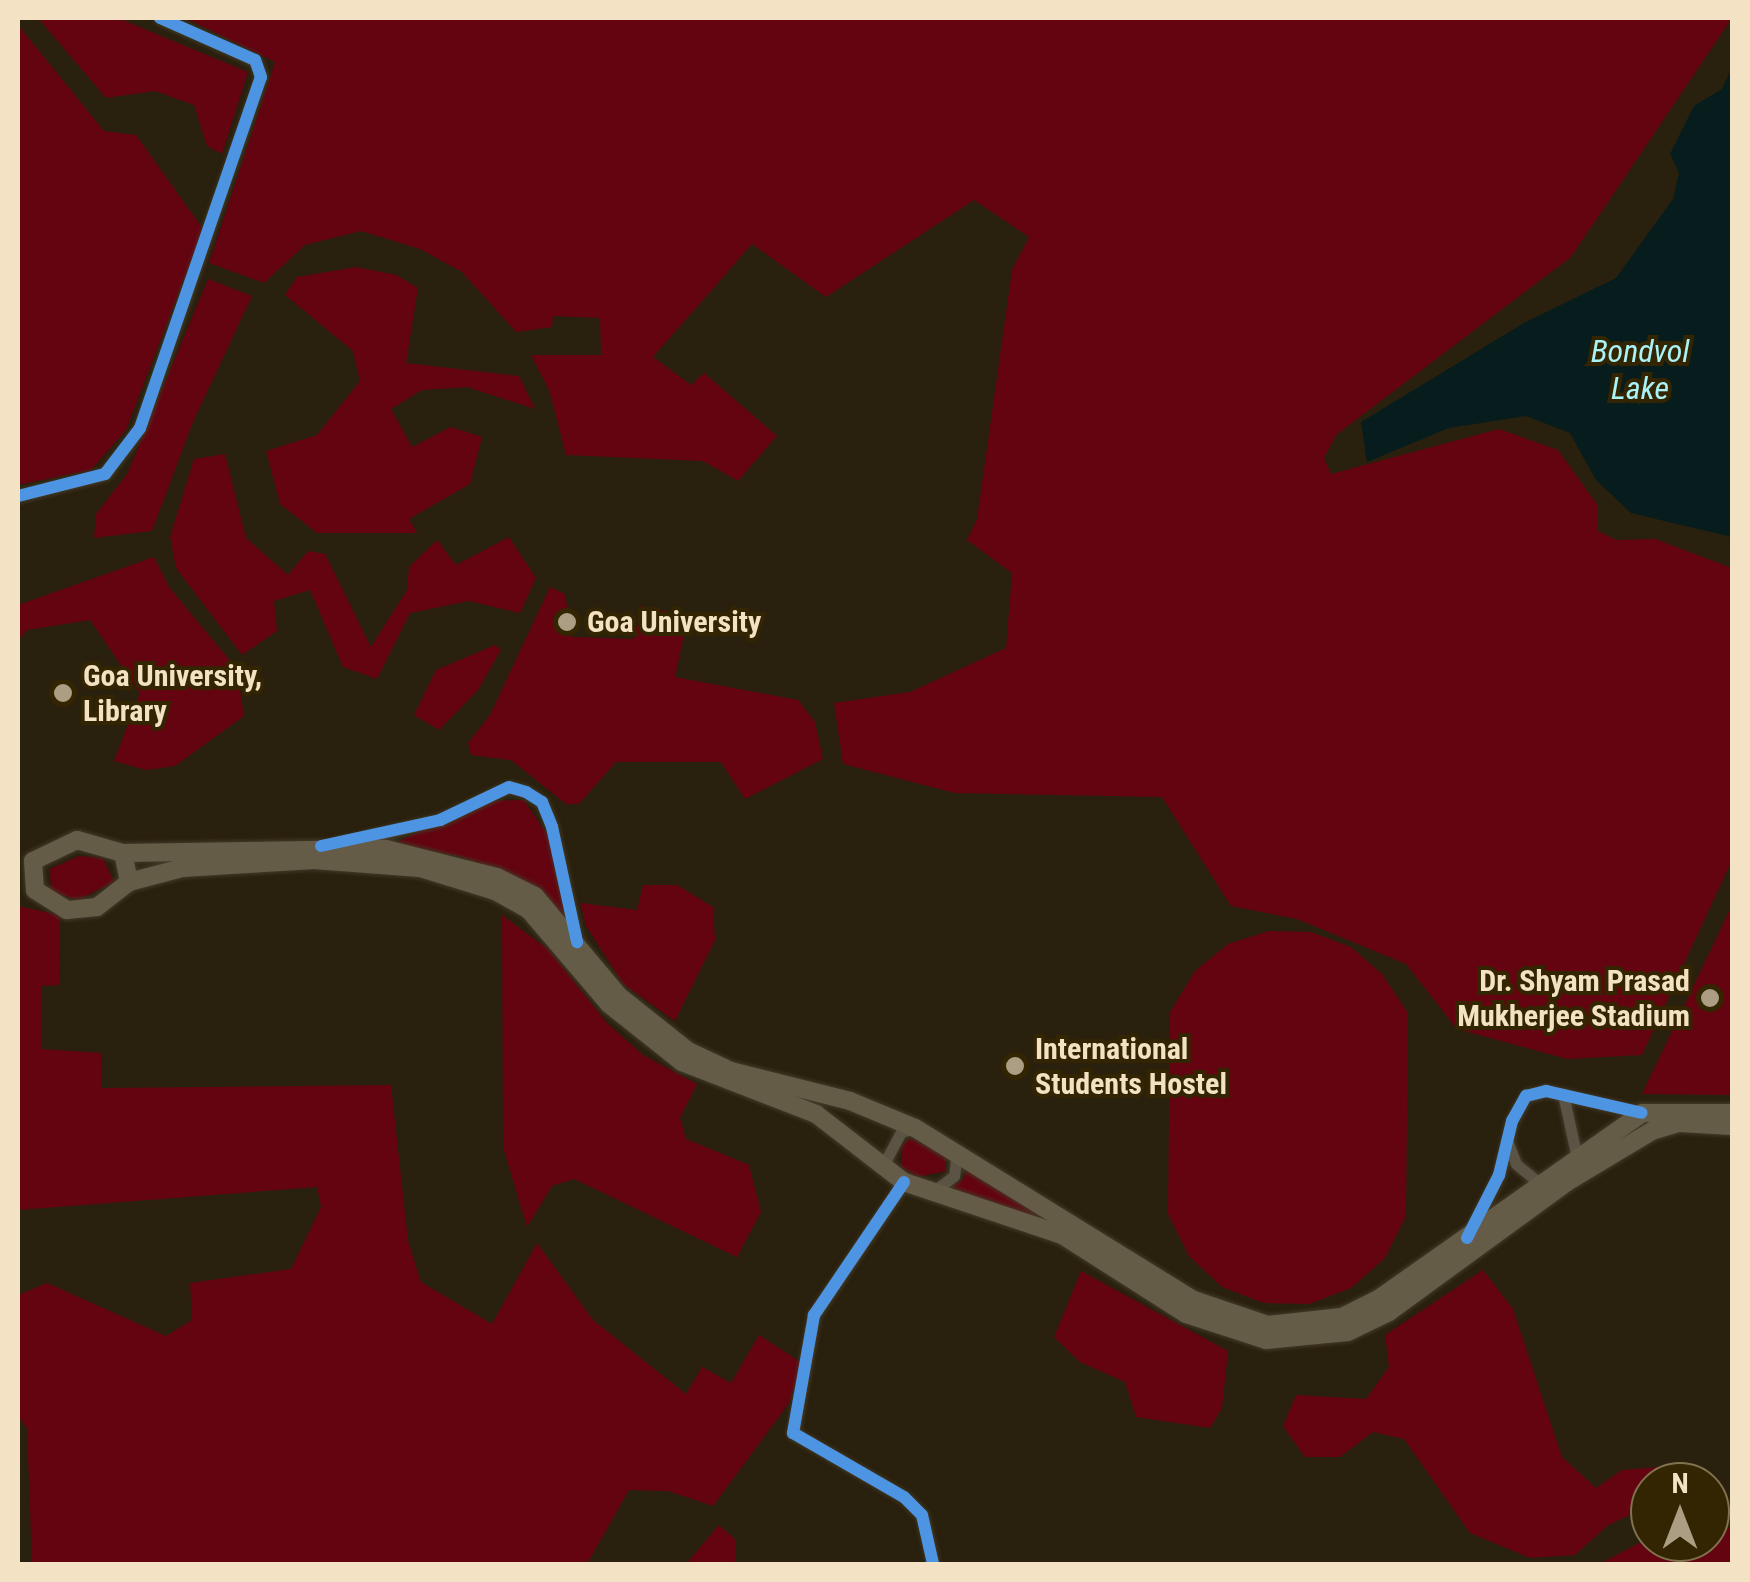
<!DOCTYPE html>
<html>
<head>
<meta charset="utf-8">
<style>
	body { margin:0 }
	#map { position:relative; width:1750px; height:1582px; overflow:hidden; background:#29200d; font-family:"Roboto Condensed",sans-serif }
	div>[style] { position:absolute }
	.green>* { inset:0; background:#640410 }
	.water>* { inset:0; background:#071c1d }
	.roads { filter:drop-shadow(0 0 2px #433a29) drop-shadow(0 0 2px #433a29) }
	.street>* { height:11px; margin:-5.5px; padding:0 5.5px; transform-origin:5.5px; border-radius:5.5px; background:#5b5343 }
	.secondary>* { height:18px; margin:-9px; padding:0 9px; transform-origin:9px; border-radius:9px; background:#655c48 }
	.cycleway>* { height:12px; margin:-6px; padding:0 6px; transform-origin:6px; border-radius:6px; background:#4d94e3 }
	.dots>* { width:28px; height:28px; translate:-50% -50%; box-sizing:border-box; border:5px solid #342502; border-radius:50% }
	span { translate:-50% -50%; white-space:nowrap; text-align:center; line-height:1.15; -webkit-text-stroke:8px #342502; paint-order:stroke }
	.poi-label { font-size:30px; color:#f3e2c3; font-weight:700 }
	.left { translate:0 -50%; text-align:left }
	.right { translate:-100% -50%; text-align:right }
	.water-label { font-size:32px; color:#a9f2f8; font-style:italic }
	.frame { position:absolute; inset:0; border:20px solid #f3e2c3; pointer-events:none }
	.north { position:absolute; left:1630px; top:1462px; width:100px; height:100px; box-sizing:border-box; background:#342502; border:2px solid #80714f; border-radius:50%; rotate:0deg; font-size:28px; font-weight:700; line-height:40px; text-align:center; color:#f3e2c3 }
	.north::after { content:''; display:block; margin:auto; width:35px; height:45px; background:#ac9e83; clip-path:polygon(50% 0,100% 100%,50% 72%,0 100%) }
</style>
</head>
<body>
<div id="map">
	<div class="green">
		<div style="clip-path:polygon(38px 18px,118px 18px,248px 72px,222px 154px,207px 146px,194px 105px,155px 91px,106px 98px)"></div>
		<div style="clip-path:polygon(185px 18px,1732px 18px,1571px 257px,1336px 435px,1324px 458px,1331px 474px,1499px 429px,1558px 450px,1598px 506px,1598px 531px,1616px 540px,1655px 539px,1732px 568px,1732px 860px,1642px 1055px,1567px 1059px,1457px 1029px,1406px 964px,1297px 919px,1231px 906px,1162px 797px,955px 793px,843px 764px,834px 703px,910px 692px,1006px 648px,1012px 573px,967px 540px,977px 519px,1012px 270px,1029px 237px,974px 200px,826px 297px,752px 244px,653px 357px,691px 385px,704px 373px,777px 436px,738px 481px,703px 461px,566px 455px,549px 390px,531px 355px,601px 355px,600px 318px,553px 316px,552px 327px,516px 332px,462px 272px,420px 249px,361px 231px,305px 245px,264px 283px,209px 263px,275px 62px)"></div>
		<div style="clip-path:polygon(18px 25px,104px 131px,136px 135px,203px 229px,126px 430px,91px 470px,18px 485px)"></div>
		<div style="clip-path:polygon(356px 267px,396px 275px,418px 288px,406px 363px,519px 376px,535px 409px,467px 387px,422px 390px,391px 409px,412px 447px,451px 427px,482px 437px,470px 484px,409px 519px,417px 533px,317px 533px,280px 504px,266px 451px,317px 435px,360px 381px,353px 351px,285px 295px,297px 277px)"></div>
		<div style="clip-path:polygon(208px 279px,252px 296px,193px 422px,152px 531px,94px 538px,96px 514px,127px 474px)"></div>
		<div style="clip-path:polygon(225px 454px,246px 538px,288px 575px,308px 551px,325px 554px,371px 647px,407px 590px,409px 567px,437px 540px,456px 565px,509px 537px,536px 578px,520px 613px,469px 601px,410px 613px,377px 679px,343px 667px,310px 590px,274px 601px,277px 631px,242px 655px,176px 568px,170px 537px,194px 459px)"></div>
		<div style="clip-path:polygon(154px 557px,169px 587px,237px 669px,244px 716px,175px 766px,146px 770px,114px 761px,140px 693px,90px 620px,27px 630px,18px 640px,18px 605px)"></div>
		<div style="clip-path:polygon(550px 587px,565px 594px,572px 637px,634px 639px,640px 606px,688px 616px,675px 677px,798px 700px,815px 722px,823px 759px,745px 799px,721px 762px,616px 762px,579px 804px,566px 804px,511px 760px,471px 755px,468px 743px,490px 715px)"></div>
		<div style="clip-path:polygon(495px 645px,501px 650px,478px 690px,439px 730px,414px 715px,436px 670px)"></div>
		<div style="clip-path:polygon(524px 800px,548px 836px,566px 922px,519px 879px,458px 856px,395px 843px,485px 801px)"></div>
		<div style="clip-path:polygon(79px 856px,103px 858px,114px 882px,78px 900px,51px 892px,50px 869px)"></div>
		<div style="clip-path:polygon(643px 885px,677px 885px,713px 907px,715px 940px,675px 1021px,623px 984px,586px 926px,580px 903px,637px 910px)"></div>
		<div style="clip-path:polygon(1732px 905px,1732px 1095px,1642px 1094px)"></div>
		<div style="clip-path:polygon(18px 906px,60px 915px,59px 985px,41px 986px,41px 1049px,101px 1053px,102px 1088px,391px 1085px,408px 1241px,421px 1282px,492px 1324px,537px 1243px,593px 1320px,686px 1394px,702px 1367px,731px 1383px,759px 1335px,802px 1363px,789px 1403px,713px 1506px,668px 1491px,629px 1490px,587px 1564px,32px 1564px,27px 1428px,18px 1416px,18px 1295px,47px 1283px,166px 1336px,192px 1320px,190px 1283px,291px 1269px,321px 1207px,317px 1187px,18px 1210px)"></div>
		<div style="clip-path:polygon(502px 915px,548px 949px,607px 1023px,643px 1055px,697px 1084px,680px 1118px,686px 1139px,749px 1165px,761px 1212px,737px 1257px,574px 1179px,552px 1186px,527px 1227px,503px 1147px)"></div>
		<div style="clip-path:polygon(1269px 931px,1311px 932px,1351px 947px,1382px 974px,1408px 1013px,1406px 1216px,1385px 1258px,1351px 1288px,1309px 1304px,1264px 1303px,1222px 1287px,1189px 1256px,1168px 1214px,1170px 1012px,1195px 971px,1228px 944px)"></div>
		<div style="clip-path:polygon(911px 1138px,946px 1157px,946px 1171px,918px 1177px,901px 1167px,902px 1145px)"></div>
		<div style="clip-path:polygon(967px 1162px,1084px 1243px,1033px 1216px,946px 1192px,964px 1178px)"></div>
		<div style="clip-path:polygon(1483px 1270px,1513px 1309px,1562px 1457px,1596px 1488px,1622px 1470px,1659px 1467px,1661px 1482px,1650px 1482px,1650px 1505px,1607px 1526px,1575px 1555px,1530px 1558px,1470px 1533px,1404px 1439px,1373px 1432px,1340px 1457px,1305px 1457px,1283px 1426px,1296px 1395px,1366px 1399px,1389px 1367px,1385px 1335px)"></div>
		<div style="clip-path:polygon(1081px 1271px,1228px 1351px,1222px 1408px,1210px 1428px,1136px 1417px,1125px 1382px,1080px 1362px,1054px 1337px)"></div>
		<div style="clip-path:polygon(719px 1525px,736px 1540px,735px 1564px,686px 1564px)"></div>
		<div style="clip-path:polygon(1732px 1527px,1732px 1564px,1599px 1564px,1645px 1540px,1710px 1542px,1710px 1535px)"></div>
	</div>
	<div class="water">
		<div style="clip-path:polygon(1732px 67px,1732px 537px,1631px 513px,1596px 480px,1570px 433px,1526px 416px,1449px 428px,1367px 462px,1361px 422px,1524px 323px,1616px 278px,1673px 199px,1679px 173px,1670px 154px,1694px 106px,1722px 89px)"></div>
	</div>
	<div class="roads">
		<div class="street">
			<div style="left:18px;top:496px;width:90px;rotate:-14.2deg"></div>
			<div style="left:105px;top:474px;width:58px;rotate:-52.7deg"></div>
			<div style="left:140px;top:428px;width:371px;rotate:-71deg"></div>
			<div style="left:261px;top:77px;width:18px;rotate:-109deg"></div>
			<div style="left:255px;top:60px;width:104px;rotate:-156.1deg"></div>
			<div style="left:335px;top:844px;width:108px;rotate:-12.9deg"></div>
			<div style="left:440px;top:820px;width:76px;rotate:-25.6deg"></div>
			<div style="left:509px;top:787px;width:18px;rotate:16deg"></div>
			<div style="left:526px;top:792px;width:19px;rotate:32deg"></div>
			<div style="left:542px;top:802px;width:27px;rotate:68deg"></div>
			<div style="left:552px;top:827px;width:118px;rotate:77.7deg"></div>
			<div style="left:1563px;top:1094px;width:66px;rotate:77.7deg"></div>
			<div style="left:1508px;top:1143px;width:22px;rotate:69deg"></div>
			<div style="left:1516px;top:1164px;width:32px;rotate:39deg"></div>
			<div style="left:885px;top:1162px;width:34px;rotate:-62deg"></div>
			<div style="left:901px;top:1132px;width:15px;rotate:-16deg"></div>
			<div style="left:904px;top:1182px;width:161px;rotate:124.1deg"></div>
			<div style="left:814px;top:1315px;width:120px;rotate:100.1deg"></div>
			<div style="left:793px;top:1433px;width:128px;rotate:30deg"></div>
			<div style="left:904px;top:1497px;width:25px;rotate:45deg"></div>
			<div style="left:922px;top:1515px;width:50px;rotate:77.3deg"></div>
			<div style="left:938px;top:1188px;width:20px;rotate:-37deg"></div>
			<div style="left:954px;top:1176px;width:23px;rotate:-83deg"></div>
			<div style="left:1471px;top:1230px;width:62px;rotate:-63deg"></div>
			<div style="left:1499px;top:1175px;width:56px;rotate:-76.5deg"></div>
			<div style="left:1512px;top:1121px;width:29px;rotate:-61deg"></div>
			<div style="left:1526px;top:1096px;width:21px;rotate:-14deg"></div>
			<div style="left:1546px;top:1091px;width:98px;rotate:12.9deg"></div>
		</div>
		<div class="secondary">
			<div style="left:77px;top:840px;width:48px;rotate:15.8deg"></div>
			<div style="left:123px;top:853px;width:30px;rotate:78deg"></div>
			<div style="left:129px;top:882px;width:41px;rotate:142deg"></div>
			<div style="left:97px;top:907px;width:30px;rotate:174deg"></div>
			<div style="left:67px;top:910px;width:38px;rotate:-148deg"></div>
			<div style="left:35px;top:890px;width:29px;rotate:-94deg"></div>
			<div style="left:33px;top:861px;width:49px;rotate:-25.5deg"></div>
			<div style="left:123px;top:853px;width:263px;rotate:-0.9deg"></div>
			<div style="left:386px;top:849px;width:114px;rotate:14.2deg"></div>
			<div style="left:497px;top:877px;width:42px;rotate:26.6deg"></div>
			<div style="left:535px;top:896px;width:131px;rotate:50deg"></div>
			<div style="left:619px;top:996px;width:88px;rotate:38.6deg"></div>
			<div style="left:688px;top:1051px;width:47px;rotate:24.9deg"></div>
			<div style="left:731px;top:1071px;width:123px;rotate:14.1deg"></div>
			<div style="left:850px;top:1101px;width:70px;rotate:22.6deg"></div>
			<div style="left:915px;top:1128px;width:328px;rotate:31.7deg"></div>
			<div style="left:1194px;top:1300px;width:78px;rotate:18.7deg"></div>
			<div style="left:1268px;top:1325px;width:74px;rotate:-6.2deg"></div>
			<div style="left:1342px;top:1317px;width:42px;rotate:-26.6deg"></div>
			<div style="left:1380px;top:1298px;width:321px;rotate:-35.2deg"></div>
			<div style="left:1642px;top:1113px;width:90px"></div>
			<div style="left:129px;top:882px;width:55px;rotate:-14.8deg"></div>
			<div style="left:182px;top:868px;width:132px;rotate:-3.5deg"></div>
			<div style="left:314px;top:860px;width:106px;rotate:4.3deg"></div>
			<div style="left:420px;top:868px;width:78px;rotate:17deg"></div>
			<div style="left:495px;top:891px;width:39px;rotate:29deg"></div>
			<div style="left:529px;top:910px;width:123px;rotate:49.6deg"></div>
			<div style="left:609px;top:1004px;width:93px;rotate:38.5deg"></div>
			<div style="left:682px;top:1062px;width:144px;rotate:21.2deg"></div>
			<div style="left:816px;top:1114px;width:111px;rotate:37.7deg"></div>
			<div style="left:904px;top:1182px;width:167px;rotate:18.5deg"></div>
			<div style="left:1062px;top:1235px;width:147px;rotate:32.5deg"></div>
			<div style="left:1186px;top:1314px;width:84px;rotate:18deg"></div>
			<div style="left:1266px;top:1340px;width:82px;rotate:-5.6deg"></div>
			<div style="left:1348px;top:1332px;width:46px;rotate:-26deg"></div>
			<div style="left:1389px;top:1312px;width:220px;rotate:-36.1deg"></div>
			<div style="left:1567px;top:1182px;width:99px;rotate:-31deg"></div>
			<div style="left:1652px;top:1131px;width:28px;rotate:-17deg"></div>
			<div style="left:1679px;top:1123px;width:53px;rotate:3.2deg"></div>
		</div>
	</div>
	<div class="cycleway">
		<div style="left:18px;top:496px;width:90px;rotate:-14.2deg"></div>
		<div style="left:105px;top:474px;width:58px;rotate:-52.7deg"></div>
		<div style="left:140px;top:428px;width:371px;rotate:-71deg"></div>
		<div style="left:261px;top:77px;width:18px;rotate:-109deg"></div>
		<div style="left:255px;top:60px;width:104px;rotate:-156.1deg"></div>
		<div style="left:321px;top:846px;width:122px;rotate:-12.3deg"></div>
		<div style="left:440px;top:820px;width:76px;rotate:-25.6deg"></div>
		<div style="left:509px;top:787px;width:18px;rotate:16deg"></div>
		<div style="left:526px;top:792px;width:19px;rotate:32deg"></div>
		<div style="left:542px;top:802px;width:27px;rotate:68deg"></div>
		<div style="left:552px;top:827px;width:118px;rotate:77.7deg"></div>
		<div style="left:904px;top:1182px;width:161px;rotate:124.1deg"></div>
		<div style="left:814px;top:1315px;width:120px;rotate:100.1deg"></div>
		<div style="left:793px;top:1433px;width:128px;rotate:30deg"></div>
		<div style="left:904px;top:1497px;width:25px;rotate:45deg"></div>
		<div style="left:922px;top:1515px;width:50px;rotate:77.3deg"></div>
		<div style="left:1467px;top:1238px;width:71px;rotate:-63.1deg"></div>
		<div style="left:1499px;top:1175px;width:56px;rotate:-76.5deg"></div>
		<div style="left:1512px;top:1121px;width:29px;rotate:-61deg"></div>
		<div style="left:1526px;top:1096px;width:21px;rotate:-14deg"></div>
		<div style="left:1546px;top:1091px;width:98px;rotate:12.9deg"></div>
	</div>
	<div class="dots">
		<div style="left:567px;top:622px;background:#ac9e83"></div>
		<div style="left:63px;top:693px;background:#ac9e83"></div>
		<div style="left:1710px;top:998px;background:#ac9e83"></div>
		<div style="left:1015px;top:1066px;background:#ac9e83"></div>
	</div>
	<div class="poi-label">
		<span class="left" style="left:587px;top:622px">Goa University</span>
		<span class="left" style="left:83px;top:693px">Goa University,<br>Library</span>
		<span class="right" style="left:1690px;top:998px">Dr. Shyam Prasad<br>Mukherjee Stadium</span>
		<span class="left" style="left:1035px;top:1066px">International<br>Students Hostel</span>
	</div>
	<div class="water-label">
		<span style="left:1640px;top:370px">Bondvol<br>Lake</span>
	</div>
	<div class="frame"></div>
	<div class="north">N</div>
</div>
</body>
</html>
